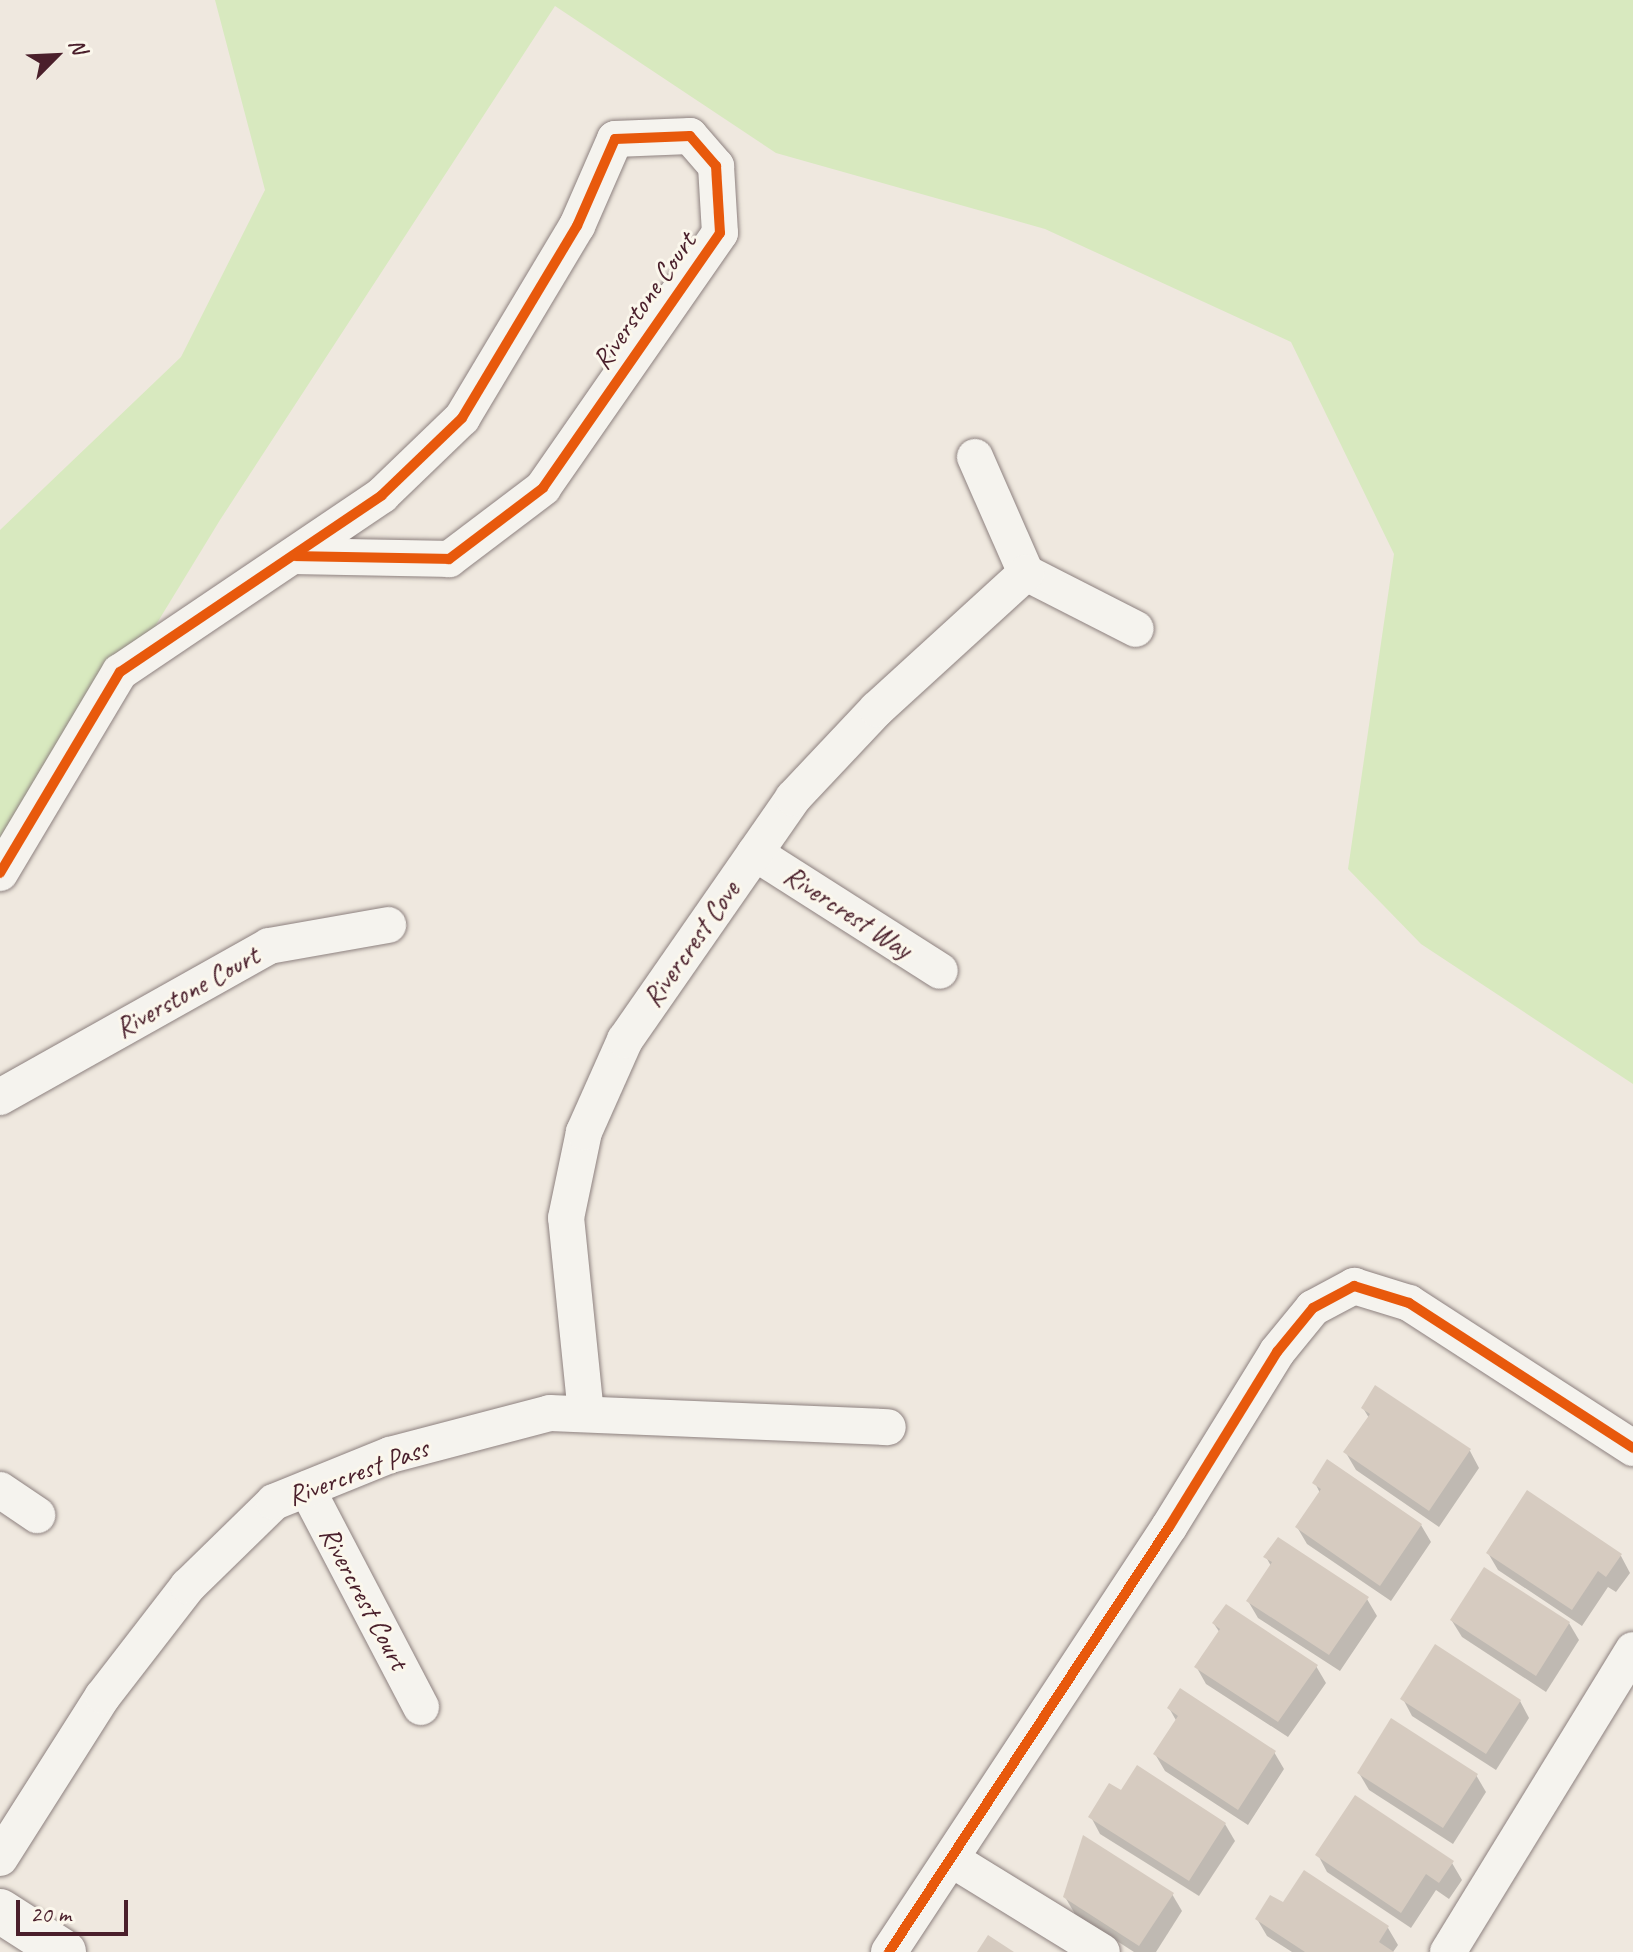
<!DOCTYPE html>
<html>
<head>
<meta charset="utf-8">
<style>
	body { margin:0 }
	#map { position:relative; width:1633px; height:1952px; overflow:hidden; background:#efe8df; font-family:Caveat,sans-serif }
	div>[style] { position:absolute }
	.green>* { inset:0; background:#d8e9bf }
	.shadow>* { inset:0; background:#0003 }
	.building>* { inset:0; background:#d6cbc0 }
	.roads { filter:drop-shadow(0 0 2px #8d817f) drop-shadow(0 0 2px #8d817f) }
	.minor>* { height:36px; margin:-18px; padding:0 18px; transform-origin:18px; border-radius:18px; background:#f5f3ee }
	.major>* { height:44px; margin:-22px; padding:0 22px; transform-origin:22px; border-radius:22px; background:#f5f3ee }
	.cycleway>* { height:10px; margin:-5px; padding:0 5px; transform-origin:5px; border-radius:5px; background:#e8590c }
	span { translate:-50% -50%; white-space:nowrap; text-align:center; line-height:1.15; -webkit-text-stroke:6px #fbf7ec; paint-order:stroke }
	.street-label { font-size:28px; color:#4a1f2b }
	.north { position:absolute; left:16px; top:16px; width:80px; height:80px; -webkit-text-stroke:6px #fbf7ec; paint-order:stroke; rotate:66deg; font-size:22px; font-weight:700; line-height:32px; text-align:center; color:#4a1f2b }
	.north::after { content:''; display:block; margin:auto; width:28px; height:36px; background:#4a1f2b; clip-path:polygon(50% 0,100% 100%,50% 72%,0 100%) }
	.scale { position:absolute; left:16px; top:1900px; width:112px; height:36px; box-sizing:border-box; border:4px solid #4a1f2b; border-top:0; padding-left:10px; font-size:24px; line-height:28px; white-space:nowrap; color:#4a1f2b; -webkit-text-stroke:6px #fbf7ec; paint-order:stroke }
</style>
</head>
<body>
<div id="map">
	<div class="green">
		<div style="clip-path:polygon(215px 0,1633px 0,1633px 1084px,1421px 944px,1348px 869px,1394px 554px,1291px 342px,1045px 229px,776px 153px,555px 6px,220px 520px,0 880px,0 530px,181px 357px,265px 190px)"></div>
	</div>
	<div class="shadow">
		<div style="clip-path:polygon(1363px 1408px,1470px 1451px,1479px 1468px,1439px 1527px,1356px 1470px,1346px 1453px,1369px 1418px)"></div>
		<div style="clip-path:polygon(1315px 1483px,1421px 1525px,1431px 1542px,1391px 1601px,1307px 1544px,1297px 1527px,1320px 1493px)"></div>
		<div style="clip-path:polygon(1488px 1553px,1621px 1556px,1630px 1573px,1616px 1592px,1608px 1587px,1582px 1626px,1498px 1570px)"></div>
		<div style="clip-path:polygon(1266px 1557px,1367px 1599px,1377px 1616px,1340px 1671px,1258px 1618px,1248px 1601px,1271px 1566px)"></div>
		<div style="clip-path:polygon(1452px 1621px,1569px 1623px,1579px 1640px,1546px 1692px,1462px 1637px)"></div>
		<div style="clip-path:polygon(1214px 1624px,1316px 1666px,1326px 1683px,1288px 1737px,1206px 1684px,1197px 1668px,1220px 1633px)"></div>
		<div style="clip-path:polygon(1403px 1699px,1520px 1701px,1529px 1718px,1496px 1770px,1412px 1716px)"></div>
		<div style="clip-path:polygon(1169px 1708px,1274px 1752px,1284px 1769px,1248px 1825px,1165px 1771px,1155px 1754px,1177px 1722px)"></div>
		<div style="clip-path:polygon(1359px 1773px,1476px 1775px,1486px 1792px,1453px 1844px,1369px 1790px)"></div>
		<div style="clip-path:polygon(1121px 1793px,1225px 1824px,1235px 1841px,1199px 1896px,1100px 1834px,1091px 1817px)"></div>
		<div style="clip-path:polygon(1318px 1855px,1452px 1863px,1462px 1880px,1449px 1899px,1436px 1890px,1411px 1928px,1327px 1872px)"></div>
		<div style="clip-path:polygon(1304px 1873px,1388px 1928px,1398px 1945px,1393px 1952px,1292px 1952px,1267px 1936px,1257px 1919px,1283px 1905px)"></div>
		<div style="clip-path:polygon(1172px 1894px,1182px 1911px,1156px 1952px,1134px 1952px,1075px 1914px,1065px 1897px)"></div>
	</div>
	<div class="building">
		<div style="clip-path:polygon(1375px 1385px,1471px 1449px,1429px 1511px,1343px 1452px,1370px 1414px,1361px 1408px)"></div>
		<div style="clip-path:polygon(1327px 1459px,1422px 1524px,1380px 1586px,1295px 1527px,1321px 1489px,1312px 1483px)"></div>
		<div style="clip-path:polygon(1527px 1490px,1622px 1554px,1606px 1577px,1598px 1571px,1572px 1610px,1486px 1553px)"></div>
		<div style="clip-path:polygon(1278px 1537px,1369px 1597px,1329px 1655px,1246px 1601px,1272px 1562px,1263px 1557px)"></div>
		<div style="clip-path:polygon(1484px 1567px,1570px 1622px,1536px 1676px,1450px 1620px)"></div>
		<div style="clip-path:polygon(1226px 1604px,1318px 1665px,1278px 1722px,1194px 1667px,1220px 1629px,1212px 1623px)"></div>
		<div style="clip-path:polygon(1435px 1644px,1521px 1700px,1486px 1754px,1400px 1699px)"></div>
		<div style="clip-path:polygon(1180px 1688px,1276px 1751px,1238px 1810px,1153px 1754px,1178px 1716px,1167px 1708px)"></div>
		<div style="clip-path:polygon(1391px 1718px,1478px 1774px,1443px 1828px,1357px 1773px)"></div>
		<div style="clip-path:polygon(1137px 1765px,1226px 1823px,1189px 1881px,1088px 1817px,1109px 1783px,1121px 1790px)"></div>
		<div style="clip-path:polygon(1355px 1795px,1454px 1861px,1439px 1883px,1426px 1874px,1401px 1913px,1315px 1855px)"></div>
		<div style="clip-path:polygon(1083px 1835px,1174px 1893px,1139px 1946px,1063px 1897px)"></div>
		<div style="clip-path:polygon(1304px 1870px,1389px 1926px,1379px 1942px,1394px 1952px,1305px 1952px,1255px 1919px,1270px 1895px,1283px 1902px)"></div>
		<div style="clip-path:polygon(988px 1935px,1014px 1952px,977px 1952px)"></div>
	</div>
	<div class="roads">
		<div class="minor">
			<div style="left:975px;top:457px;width:127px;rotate:66.3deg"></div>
			<div style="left:1026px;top:573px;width:123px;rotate:27deg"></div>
			<div style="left:755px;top:853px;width:219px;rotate:32.5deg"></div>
			<div style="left:0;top:873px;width:234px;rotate:-59.2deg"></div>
			<div style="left:120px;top:672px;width:316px;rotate:-34deg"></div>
			<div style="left:382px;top:495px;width:111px;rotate:-43.9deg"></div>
			<div style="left:462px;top:418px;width:224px;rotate:-59.1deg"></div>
			<div style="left:577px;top:226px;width:95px;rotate:-66.4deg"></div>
			<div style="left:615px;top:139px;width:75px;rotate:-2.3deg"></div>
			<div style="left:690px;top:136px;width:40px;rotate:49deg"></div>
			<div style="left:716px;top:166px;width:67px;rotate:86.6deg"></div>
			<div style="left:720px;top:233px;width:310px;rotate:124.8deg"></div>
			<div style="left:543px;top:488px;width:118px;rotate:142.9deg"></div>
			<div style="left:449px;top:559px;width:153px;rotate:-178.9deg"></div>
			<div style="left:0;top:1097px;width:308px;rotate:-29.3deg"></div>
			<div style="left:269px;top:946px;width:121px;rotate:-10deg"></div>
			<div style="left:586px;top:1414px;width:197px;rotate:-95.8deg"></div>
			<div style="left:566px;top:1218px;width:88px;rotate:-78.2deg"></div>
			<div style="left:584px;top:1132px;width:101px;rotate:-66deg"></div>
			<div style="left:625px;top:1040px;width:295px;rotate:-55.2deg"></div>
			<div style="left:793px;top:798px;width:122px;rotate:-46.7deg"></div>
			<div style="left:877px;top:709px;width:202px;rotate:-42.4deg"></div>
			<div style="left:307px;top:1489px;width:246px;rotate:62.4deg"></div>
			<div style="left:0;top:1490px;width:45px;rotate:34deg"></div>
			<div style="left:0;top:1858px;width:192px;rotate:-57.6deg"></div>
			<div style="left:103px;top:1696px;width:139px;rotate:-52.3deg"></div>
			<div style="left:188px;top:1586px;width:120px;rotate:-44.3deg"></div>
			<div style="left:274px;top:1502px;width:125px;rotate:-22.1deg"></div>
			<div style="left:390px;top:1455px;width:165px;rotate:-14.7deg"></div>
			<div style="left:550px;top:1413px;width:338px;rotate:2.4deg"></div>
			<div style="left:951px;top:1859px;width:177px;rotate:31.6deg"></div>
			<div style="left:889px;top:1952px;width:509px;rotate:-56.62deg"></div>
			<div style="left:1169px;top:1527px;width:206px;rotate:-58.3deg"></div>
			<div style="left:1277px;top:1352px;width:57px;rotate:-50.7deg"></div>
			<div style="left:1313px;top:1308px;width:47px;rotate:-28.2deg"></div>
			<div style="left:1354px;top:1286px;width:58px;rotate:17.2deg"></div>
			<div style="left:1409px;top:1303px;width:267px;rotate:32.9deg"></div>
			<div style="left:1448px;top:1952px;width:354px;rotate:-58.5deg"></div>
		</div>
		<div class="major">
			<div style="left:0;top:1911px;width:76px;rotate:32.6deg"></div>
		</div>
	</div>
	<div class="cycleway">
		<div style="left:0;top:873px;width:234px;rotate:-59.2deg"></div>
		<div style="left:120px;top:672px;width:316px;rotate:-34deg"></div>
		<div style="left:382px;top:495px;width:111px;rotate:-43.9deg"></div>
		<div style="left:462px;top:418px;width:224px;rotate:-59.1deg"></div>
		<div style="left:577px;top:226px;width:95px;rotate:-66.4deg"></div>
		<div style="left:615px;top:139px;width:75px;rotate:-2.3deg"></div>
		<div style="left:690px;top:136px;width:40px;rotate:49deg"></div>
		<div style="left:716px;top:166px;width:67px;rotate:86.6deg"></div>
		<div style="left:720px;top:233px;width:310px;rotate:124.8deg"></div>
		<div style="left:543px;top:488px;width:118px;rotate:142.9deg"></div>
		<div style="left:449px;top:559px;width:153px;rotate:-178.9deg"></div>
		<div style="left:889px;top:1952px;width:509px;rotate:-56.62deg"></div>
		<div style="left:1169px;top:1527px;width:206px;rotate:-58.3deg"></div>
		<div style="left:1277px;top:1352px;width:57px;rotate:-50.7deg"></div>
		<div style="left:1313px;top:1308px;width:47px;rotate:-28.2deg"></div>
		<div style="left:1354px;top:1286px;width:58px;rotate:17.2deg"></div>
		<div style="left:1409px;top:1303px;width:267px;rotate:32.9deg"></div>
	</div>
	<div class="street-label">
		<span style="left:644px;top:301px;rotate:-55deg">Riverstone Court</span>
		<span style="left:848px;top:912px;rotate:33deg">Rivercrest Way</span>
		<span style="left:691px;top:944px;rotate:-55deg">Rivercrest Cove</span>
		<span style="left:187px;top:992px;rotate:-29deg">Riverstone Court</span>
		<span style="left:358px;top:1472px;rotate:-20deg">Rivercrest Pass</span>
		<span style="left:364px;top:1598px;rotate:62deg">Rivercrest Court</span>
	</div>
	<div class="north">N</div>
	<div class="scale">20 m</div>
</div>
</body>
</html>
